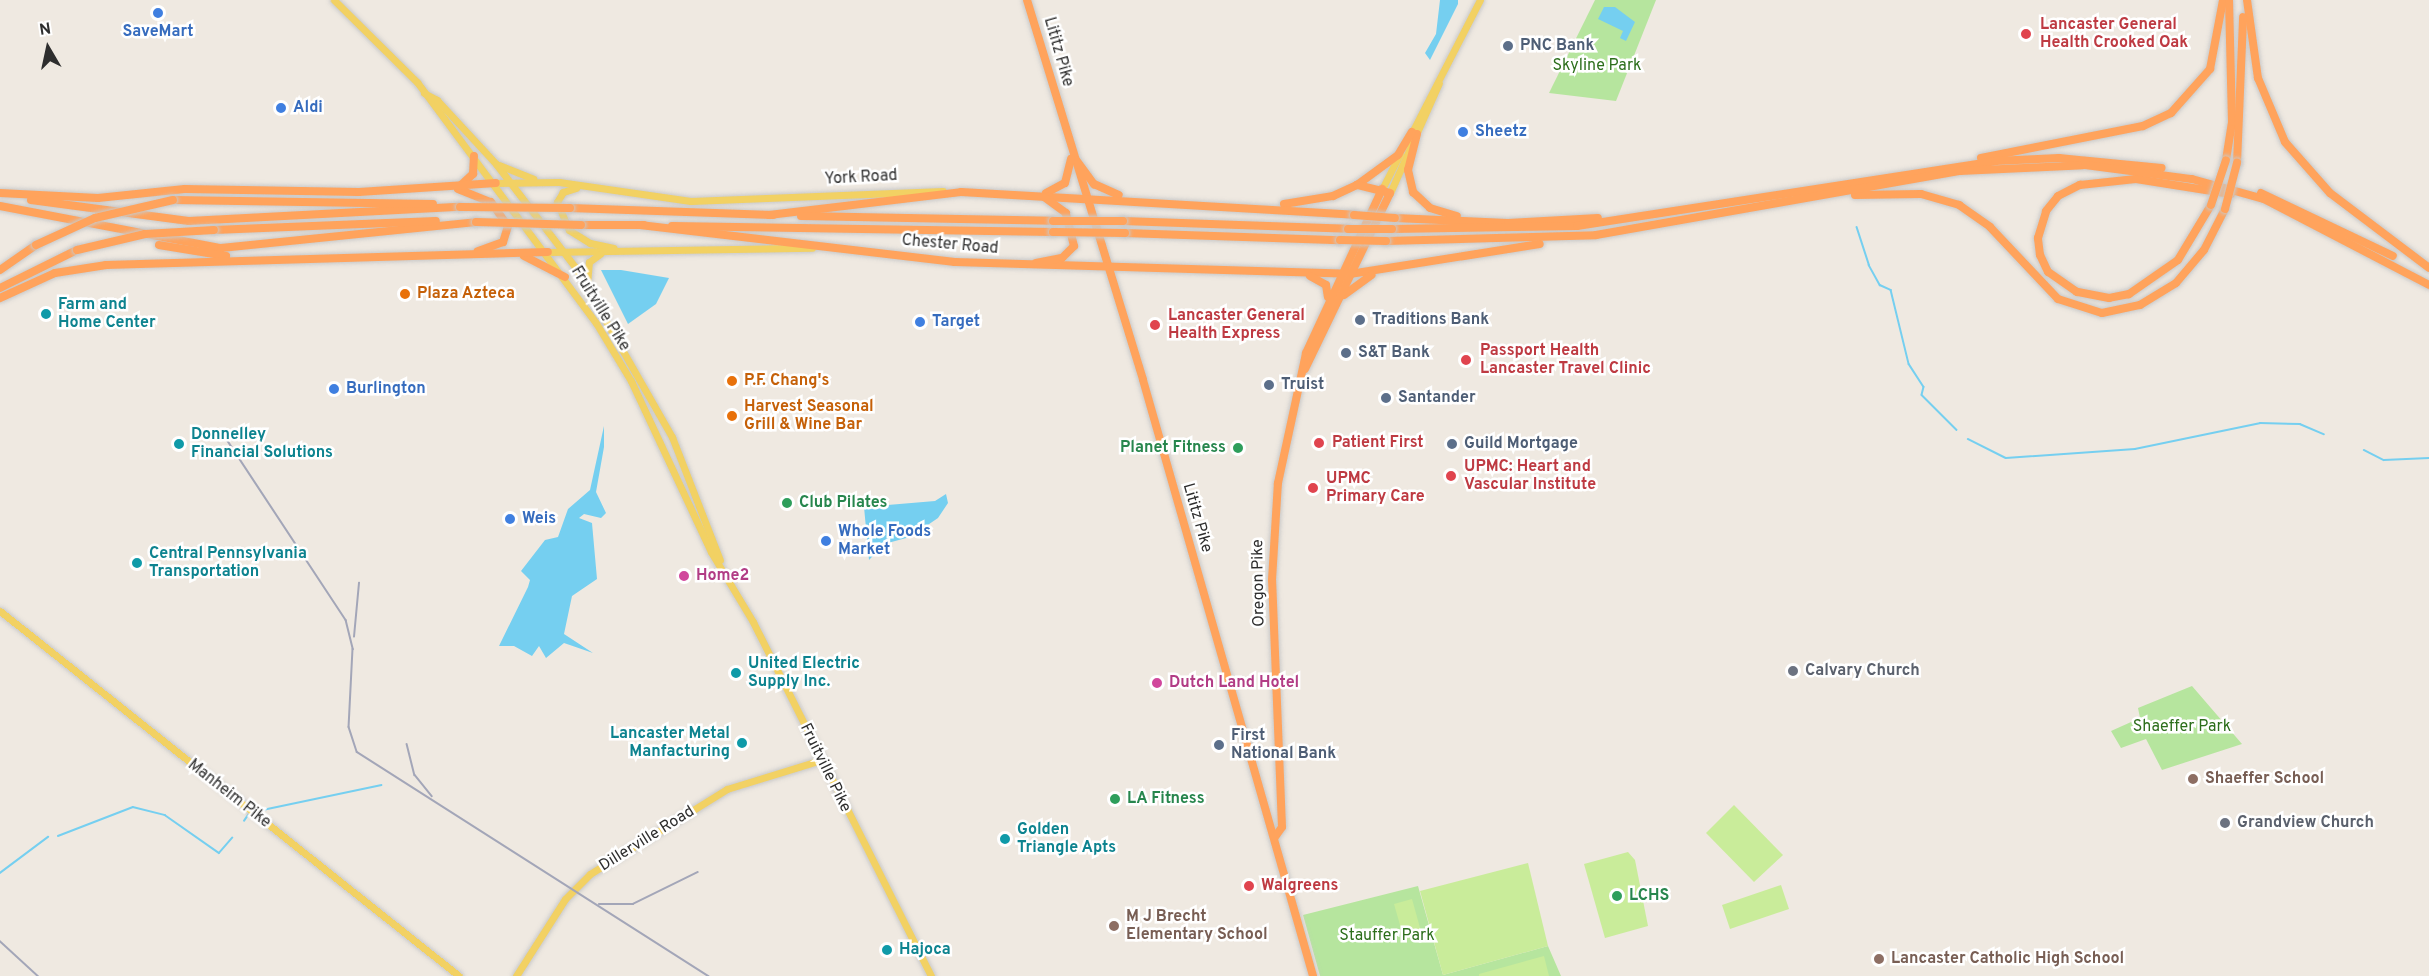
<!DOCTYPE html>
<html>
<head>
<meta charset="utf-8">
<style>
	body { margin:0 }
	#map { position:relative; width:2429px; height:976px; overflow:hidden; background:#efe9e1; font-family:Overpass,sans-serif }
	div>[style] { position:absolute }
	.green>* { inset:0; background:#b6e59e }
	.pitch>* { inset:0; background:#c9ec9a }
	.water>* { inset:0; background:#75cff0 }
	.stream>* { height:1.5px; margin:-0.75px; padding:0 0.75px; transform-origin:0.75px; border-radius:0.75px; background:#75cff0 }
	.roads { filter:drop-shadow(0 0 2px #c9c9c9) drop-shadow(0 0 2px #c9c9c9) }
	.major>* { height:7px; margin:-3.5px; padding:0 3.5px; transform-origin:3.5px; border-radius:3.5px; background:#f2d163 }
	.highway>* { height:8px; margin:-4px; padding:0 4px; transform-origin:4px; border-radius:4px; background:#ffa35c }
	.rail>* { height:1.5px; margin:-0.75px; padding:0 0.75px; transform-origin:0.75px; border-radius:0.75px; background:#a3a6b8 }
	.bridges { filter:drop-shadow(0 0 2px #c9c9c9) drop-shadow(0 0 2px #c9c9c9) }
	.highway-bridge>* { height:8px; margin:-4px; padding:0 4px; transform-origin:4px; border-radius:4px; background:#ffa35c }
	.dots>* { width:16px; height:16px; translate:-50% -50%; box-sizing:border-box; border:3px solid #fff; border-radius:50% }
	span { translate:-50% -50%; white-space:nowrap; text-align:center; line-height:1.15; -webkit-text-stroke:5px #fff; paint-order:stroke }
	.health-label { font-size:16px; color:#be3a42; font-weight:700 }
	.left { translate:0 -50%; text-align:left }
	.shop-label { font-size:16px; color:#366cbe; font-weight:700 }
	.service-label { font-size:16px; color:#4e5e75; font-weight:700 }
	.street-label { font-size:16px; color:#2e2e2e }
	.park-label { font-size:16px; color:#2c6e1b }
	.food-label { font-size:16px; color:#c56008; font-weight:700 }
	.culture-label { font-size:16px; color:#0d838f; font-weight:700 }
	.right { translate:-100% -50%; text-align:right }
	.leisure-label { font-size:16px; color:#27864d; font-weight:700 }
	.hotel-label { font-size:16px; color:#b23c85; font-weight:700 }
	.worship-label { font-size:16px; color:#5b616d; font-weight:700 }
	.education-label { font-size:16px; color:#785e54; font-weight:700 }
	.north { position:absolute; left:18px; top:18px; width:60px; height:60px; -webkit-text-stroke:4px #fff; paint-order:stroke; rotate:351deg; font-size:16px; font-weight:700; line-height:24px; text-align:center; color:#2e2e2e }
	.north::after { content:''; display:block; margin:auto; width:21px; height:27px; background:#2e2e2e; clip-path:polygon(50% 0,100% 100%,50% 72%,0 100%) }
</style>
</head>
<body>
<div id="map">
	<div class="green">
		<div style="clip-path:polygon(1595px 0,1656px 0,1616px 101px,1549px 93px)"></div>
		<div style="clip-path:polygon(2192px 686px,2242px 744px,2162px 770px,2146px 739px,2121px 748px,2111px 731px,2140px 718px,2138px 708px)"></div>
		<div style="clip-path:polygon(1418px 886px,1443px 975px,1548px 946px,1561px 976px,1320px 976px,1303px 915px)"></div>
	</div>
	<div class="pitch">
		<div style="clip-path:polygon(1734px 805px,1783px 855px,1754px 882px,1706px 833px)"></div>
		<div style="clip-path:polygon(1628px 852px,1635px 860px,1648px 926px,1605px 938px,1584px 864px)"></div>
		<div style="clip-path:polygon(1528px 863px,1548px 946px,1443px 975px,1420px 891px)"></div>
		<div style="clip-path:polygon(1781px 885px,1789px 909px,1730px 929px,1722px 905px)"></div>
		<div style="clip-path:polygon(1412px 899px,1422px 935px,1404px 939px,1394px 904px)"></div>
		<div style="clip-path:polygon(1544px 956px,1549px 976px,1479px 976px,1479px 974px)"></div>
	</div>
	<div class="water">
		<div style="clip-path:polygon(1440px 0,1458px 0,1458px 4px,1430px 60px,1425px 53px,1436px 34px)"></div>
		<div style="clip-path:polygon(1604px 7px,1615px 7px,1635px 22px,1626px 41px,1620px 38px,1623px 31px,1598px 19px)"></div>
		<div style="clip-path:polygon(601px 270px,621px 270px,669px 278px,656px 304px,628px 324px)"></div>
		<div style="clip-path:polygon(604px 426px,604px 447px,596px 492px,606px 513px,601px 518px,584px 514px,579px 518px,592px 523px,597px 579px,572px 596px,564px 634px,593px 653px,564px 643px,546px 658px,539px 646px,532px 656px,514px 646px,499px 646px,528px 587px,530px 580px,521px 571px,545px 540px,558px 537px,568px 509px,590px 490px)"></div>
		<div style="clip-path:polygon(946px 494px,948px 503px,938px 518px,910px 537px,884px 544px,869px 560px,864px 507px,935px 501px)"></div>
	</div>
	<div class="stream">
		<div style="left:1857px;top:227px;width:40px;rotate:72deg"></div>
		<div style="left:1869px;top:265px;width:23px;rotate:61deg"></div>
		<div style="left:1880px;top:285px;width:12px;rotate:24deg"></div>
		<div style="left:1891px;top:290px;width:76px;rotate:76.3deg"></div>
		<div style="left:1909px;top:364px;width:27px;rotate:57deg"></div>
		<div style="left:1924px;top:387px;width:8px;rotate:104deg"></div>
		<div style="left:1922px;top:395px;width:49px;rotate:45deg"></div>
		<div style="left:1968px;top:439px;width:42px;rotate:26.6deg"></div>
		<div style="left:2006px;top:458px;width:129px;rotate:-4deg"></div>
		<div style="left:2135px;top:449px;width:128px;rotate:-11.7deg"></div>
		<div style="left:2260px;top:423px;width:40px;rotate:1.4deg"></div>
		<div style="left:2300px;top:424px;width:26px;rotate:23deg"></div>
		<div style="left:2364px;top:450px;width:22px;rotate:27deg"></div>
		<div style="left:2384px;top:460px;width:45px;rotate:-2.5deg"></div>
		<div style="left:258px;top:811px;width:126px;rotate:-11.9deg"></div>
		<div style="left:244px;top:821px;width:7px;rotate:-56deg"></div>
		<div style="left:58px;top:836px;width:80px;rotate:-21.1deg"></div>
		<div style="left:133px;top:807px;width:33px;rotate:14deg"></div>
		<div style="left:165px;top:815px;width:66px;rotate:35.1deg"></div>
		<div style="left:219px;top:853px;width:20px;rotate:-49deg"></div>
		<div style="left:0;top:873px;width:60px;rotate:-36.9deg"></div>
	</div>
	<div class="roads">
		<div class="major">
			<div style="left:334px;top:0;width:117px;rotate:44.7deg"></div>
			<div style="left:417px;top:82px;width:300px;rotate:53.4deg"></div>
			<div style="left:596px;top:323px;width:68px;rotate:58.9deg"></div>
			<div style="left:631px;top:381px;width:189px;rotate:64.9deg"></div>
			<div style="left:711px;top:552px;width:82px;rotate:59deg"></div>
			<div style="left:753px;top:622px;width:396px;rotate:63.3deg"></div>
			<div style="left:424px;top:93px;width:15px;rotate:28deg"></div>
			<div style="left:437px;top:100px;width:87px;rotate:47.3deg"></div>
			<div style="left:496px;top:164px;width:130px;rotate:52.5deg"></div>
			<div style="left:575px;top:267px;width:196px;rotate:60.3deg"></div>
			<div style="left:672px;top:437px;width:132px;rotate:68.7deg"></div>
			<div style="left:1410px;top:136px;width:153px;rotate:-62.8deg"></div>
			<div style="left:499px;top:165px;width:37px;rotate:22deg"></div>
			<div style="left:496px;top:183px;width:63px;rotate:-0.9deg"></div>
			<div style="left:559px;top:182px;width:133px;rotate:8.2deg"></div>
			<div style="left:691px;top:201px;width:252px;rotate:-2.3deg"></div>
			<div style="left:576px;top:188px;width:14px;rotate:163deg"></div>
			<div style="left:563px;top:192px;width:12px;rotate:121deg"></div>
			<div style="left:557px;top:202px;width:30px;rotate:67deg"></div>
			<div style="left:569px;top:230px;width:25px;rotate:32deg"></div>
			<div style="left:590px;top:243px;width:24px;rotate:12deg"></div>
			<div style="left:1382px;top:189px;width:39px;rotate:-63deg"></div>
			<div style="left:1390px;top:193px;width:120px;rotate:-66deg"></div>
			<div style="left:548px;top:252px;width:264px;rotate:-0.9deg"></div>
			<div style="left:587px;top:284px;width:22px;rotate:-85deg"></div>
			<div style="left:589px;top:262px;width:14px;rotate:-36deg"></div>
			<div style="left:0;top:611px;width:586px;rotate:38.49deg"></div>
			<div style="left:516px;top:976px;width:91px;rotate:-57.5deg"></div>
			<div style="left:565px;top:899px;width:35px;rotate:-45deg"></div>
			<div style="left:590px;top:874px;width:161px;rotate:-31.8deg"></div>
			<div style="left:727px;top:789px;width:98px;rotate:-17.1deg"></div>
		</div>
		<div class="highway">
			<div style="left:1027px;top:0;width:397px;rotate:73deg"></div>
			<div style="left:1143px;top:380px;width:620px;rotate:74.08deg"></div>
			<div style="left:2247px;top:0;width:79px;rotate:82deg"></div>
			<div style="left:2258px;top:78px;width:69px;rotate:67.1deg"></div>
			<div style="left:2285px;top:142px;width:68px;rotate:48.6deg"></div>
			<div style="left:2330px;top:193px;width:124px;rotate:37.1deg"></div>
			<div style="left:1417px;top:134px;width:37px;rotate:104deg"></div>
			<div style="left:1408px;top:170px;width:23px;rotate:77deg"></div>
			<div style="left:1413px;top:192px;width:23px;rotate:43deg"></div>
			<div style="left:1430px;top:208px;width:28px;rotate:17deg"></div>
			<div style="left:1981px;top:158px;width:165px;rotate:-11.2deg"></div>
			<div style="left:2143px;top:126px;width:31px;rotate:-25deg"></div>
			<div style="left:2171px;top:113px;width:59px;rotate:-48.4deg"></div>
			<div style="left:2210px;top:69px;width:70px;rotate:-79.3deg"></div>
			<div style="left:2226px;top:160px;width:38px;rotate:-81deg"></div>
			<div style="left:2232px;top:122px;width:122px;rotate:-91.4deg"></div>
			<div style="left:1077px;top:161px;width:29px;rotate:54deg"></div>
			<div style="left:1094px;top:184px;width:27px;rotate:24deg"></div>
			<div style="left:2237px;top:163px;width:146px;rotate:-87.6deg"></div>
			<div style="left:460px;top:186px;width:18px;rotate:-43deg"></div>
			<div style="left:473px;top:174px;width:18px;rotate:-87deg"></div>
			<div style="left:458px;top:189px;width:35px;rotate:22deg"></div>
			<div style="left:491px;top:202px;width:29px;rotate:55deg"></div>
			<div style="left:508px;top:226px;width:17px;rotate:107deg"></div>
			<div style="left:503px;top:242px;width:27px;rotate:160deg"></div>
			<div style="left:0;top:193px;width:98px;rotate:2.9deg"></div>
			<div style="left:98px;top:198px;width:87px;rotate:-5.9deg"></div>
			<div style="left:185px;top:189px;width:174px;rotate:1deg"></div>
			<div style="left:359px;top:192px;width:137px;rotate:-3.8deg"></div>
			<div style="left:1046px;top:193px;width:21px;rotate:-28deg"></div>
			<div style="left:1065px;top:183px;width:25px;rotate:-76deg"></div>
			<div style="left:2261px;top:193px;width:146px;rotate:25.5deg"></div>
			<div style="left:1855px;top:195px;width:66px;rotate:-0.9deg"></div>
			<div style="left:1921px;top:194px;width:40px;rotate:16deg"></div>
			<div style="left:1959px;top:205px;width:38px;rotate:35deg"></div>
			<div style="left:1990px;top:227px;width:99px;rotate:46.6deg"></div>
			<div style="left:2058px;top:299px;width:46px;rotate:17.7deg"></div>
			<div style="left:2102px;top:313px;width:39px;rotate:-12deg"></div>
			<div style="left:2140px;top:305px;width:42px;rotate:-31.4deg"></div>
			<div style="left:2176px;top:283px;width:43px;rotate:-49.7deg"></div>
			<div style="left:2204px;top:250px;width:46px;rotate:-62.9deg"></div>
			<div style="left:31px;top:200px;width:159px;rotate:7.6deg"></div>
			<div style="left:189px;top:221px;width:271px;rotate:-3deg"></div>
			<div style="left:173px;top:200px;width:260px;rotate:0.9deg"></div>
			<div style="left:1284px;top:204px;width:50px;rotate:-9.3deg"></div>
			<div style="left:1333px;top:196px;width:26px;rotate:-25deg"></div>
			<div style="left:1357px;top:185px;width:51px;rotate:-36.2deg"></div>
			<div style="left:1398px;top:155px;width:27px;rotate:-59deg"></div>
			<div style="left:2211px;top:205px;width:64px;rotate:121deg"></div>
			<div style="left:2178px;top:260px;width:60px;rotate:145.2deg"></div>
			<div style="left:2129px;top:294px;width:20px;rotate:169deg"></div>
			<div style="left:2109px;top:298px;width:33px;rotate:-169deg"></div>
			<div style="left:2077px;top:292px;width:35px;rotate:-145deg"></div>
			<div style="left:2048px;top:272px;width:19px;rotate:-115deg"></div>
			<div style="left:2040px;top:255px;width:17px;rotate:-97deg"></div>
			<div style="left:2038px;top:238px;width:28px;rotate:-73deg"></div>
			<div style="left:2046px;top:211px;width:19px;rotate:-51deg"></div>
			<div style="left:2058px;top:196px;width:25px;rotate:-27deg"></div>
			<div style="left:2080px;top:185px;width:56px;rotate:-6.1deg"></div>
			<div style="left:2136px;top:179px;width:96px;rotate:9deg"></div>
			<div style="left:0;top:206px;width:225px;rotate:10.8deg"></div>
			<div style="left:221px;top:248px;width:256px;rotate:-5.8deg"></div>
			<div style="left:570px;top:208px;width:203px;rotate:2deg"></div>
			<div style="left:769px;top:215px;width:193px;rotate:-6.8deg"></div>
			<div style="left:961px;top:192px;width:394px;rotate:3.3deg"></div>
			<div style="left:801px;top:216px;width:252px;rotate:1.1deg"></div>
			<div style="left:1395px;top:218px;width:113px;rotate:2.5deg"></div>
			<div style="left:1508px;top:223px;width:90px;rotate:-3.2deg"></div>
			<div style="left:1123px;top:221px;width:225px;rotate:2deg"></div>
			<div style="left:581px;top:225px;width:63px"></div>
			<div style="left:640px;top:225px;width:317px;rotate:6.7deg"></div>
			<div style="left:955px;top:262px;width:395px;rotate:1.7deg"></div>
			<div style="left:1350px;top:274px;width:192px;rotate:-9deg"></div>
			<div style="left:672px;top:226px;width:381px;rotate:0.9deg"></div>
			<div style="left:1392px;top:229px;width:185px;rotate:-0.9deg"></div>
			<div style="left:1577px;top:226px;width:423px;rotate:-8.8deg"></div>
			<div style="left:1995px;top:161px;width:64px;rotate:-2.7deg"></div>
			<div style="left:2059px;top:158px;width:103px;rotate:5.5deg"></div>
			<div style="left:214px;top:230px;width:222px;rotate:-2.3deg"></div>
			<div style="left:1125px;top:233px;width:215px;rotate:1.9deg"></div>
			<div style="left:1386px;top:241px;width:210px;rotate:-1.6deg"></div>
			<div style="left:1596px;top:235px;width:370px;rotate:-10deg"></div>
			<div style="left:1960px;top:171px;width:125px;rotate:-2.7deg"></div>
			<div style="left:2085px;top:165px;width:108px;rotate:7.5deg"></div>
			<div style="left:2192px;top:179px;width:75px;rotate:15.5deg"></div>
			<div style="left:2264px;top:199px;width:186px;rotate:27.5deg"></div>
			<div style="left:159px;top:245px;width:68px;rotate:9.3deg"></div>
			<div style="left:524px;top:256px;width:46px;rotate:27.1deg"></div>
			<div style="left:1036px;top:263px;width:26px;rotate:-11deg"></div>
			<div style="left:1062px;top:258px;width:17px;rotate:-45deg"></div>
			<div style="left:1074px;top:246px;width:34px;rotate:-104deg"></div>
			<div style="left:1066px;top:213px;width:27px;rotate:-144deg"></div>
			<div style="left:0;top:270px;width:44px;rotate:-34.8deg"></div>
			<div style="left:1310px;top:276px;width:18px;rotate:29deg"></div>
			<div style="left:1326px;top:285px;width:12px;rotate:81deg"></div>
			<div style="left:0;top:288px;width:86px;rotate:-26.3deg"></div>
			<div style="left:1344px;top:295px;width:34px;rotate:-36deg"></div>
			<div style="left:0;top:298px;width:60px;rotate:-24.4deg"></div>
			<div style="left:55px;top:273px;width:52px;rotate:-8.9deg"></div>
			<div style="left:106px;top:265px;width:442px;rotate:-1.7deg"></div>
			<div style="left:1305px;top:369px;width:195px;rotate:-64.2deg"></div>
			<div style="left:1390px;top:193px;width:34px;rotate:-166deg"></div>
			<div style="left:1275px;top:837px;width:12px;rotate:-55deg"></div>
			<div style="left:1282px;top:827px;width:247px;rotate:-92.3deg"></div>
			<div style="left:1272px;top:580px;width:97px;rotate:-86.5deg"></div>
			<div style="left:1278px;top:483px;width:133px;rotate:-77.8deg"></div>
			<div style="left:1306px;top:353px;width:181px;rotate:-65.1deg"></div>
		</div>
	</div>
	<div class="rail">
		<div style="left:220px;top:429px;width:229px;rotate:56.6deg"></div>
		<div style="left:346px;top:620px;width:30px;rotate:76deg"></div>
		<div style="left:353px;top:649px;width:78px;rotate:92.9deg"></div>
		<div style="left:349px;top:727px;width:26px;rotate:72deg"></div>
		<div style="left:357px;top:752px;width:417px;rotate:32.5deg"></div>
		<div style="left:354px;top:637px;width:54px;rotate:-84.7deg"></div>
		<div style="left:407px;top:744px;width:32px;rotate:76deg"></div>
		<div style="left:415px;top:775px;width:27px;rotate:51deg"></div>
		<div style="left:599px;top:904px;width:34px"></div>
		<div style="left:633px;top:904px;width:72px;rotate:-26.2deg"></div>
		<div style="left:0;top:941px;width:52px;rotate:42.6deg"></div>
	</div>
	<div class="bridges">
		<div class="highway-bridge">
			<div style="left:2211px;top:205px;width:47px;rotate:-71.6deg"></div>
			<div style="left:460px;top:207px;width:110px;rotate:0.5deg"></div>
			<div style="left:2225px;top:209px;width:48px;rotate:-75.4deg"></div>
			<div style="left:1354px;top:215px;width:41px;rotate:4.2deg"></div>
			<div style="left:1053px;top:221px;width:70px"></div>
			<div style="left:476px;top:222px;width:105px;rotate:1.6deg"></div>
			<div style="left:1348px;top:229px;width:44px"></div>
			<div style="left:1053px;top:232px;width:72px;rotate:0.8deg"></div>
			<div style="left:1340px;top:240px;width:46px;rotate:1.2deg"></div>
			<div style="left:36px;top:245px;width:65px;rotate:-24.6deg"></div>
			<div style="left:95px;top:218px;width:80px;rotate:-13deg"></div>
			<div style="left:77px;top:250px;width:70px;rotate:-13.2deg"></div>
			<div style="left:145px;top:234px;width:69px;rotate:-3.3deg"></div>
		</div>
	</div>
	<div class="dots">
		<div style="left:158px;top:13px;background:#3f7fe0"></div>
		<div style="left:2026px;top:34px;background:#e0444e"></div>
		<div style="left:1508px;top:46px;background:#5c6f8a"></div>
		<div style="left:281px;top:108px;background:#3f7fe0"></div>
		<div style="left:1463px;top:132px;background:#3f7fe0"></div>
		<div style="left:405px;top:294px;background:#e8710a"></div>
		<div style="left:46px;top:314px;background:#0f9aa8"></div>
		<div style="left:1360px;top:320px;background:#5c6f8a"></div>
		<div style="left:920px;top:322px;background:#3f7fe0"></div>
		<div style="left:1155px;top:325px;background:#e0444e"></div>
		<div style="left:1346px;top:353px;background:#5c6f8a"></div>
		<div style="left:1466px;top:360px;background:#e0444e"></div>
		<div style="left:732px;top:381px;background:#e8710a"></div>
		<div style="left:1269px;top:385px;background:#5c6f8a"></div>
		<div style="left:334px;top:389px;background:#3f7fe0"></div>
		<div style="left:1386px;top:398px;background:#5c6f8a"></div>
		<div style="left:732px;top:416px;background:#e8710a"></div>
		<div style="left:1319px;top:443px;background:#e0444e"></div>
		<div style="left:179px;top:444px;background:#0f9aa8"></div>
		<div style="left:1452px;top:444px;background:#5c6f8a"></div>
		<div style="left:1238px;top:448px;background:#2e9e5b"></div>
		<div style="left:1451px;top:476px;background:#e0444e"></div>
		<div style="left:1313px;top:488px;background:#e0444e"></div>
		<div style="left:787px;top:503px;background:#2e9e5b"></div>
		<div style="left:510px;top:519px;background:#3f7fe0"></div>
		<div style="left:826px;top:541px;background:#3f7fe0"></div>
		<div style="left:137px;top:563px;background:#0f9aa8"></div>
		<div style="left:684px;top:576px;background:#d1479c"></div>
		<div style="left:1793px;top:671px;background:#6b7280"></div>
		<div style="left:736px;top:673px;background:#0f9aa8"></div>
		<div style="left:1157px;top:683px;background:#d1479c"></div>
		<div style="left:742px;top:743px;background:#0f9aa8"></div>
		<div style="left:1219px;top:745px;background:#5c6f8a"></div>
		<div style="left:2193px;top:779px;background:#8d6e63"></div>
		<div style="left:1115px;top:799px;background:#2e9e5b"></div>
		<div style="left:2225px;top:823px;background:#6b7280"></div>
		<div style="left:1005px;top:839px;background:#0f9aa8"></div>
		<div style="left:1249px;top:886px;background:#e0444e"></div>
		<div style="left:1617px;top:896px;background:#2e9e5b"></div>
		<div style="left:1114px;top:926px;background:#8d6e63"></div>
		<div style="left:887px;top:950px;background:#0f9aa8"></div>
		<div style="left:1879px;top:959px;background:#8d6e63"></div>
	</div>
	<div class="health-label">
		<span class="left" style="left:2040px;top:34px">Lancaster General<br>Health Crooked Oak</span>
		<span class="left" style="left:1168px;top:325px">Lancaster General<br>Health Express</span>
		<span class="left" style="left:1480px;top:360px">Passport Health<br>Lancaster Travel Clinic</span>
		<span class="left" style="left:1332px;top:443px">Patient First</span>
		<span class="left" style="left:1464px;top:476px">UPMC: Heart and<br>Vascular Institute</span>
		<span class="left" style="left:1326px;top:488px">UPMC<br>Primary Care</span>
		<span class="left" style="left:1261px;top:886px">Walgreens</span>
	</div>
	<div class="shop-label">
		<span style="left:158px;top:32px">SaveMart</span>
		<span class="left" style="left:293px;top:108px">Aldi</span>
		<span class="left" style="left:1475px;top:132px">Sheetz</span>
		<span class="left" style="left:932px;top:322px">Target</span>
		<span class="left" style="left:346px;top:389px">Burlington</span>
		<span class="left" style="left:522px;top:519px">Weis</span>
		<span class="left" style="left:838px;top:541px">Whole Foods<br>Market</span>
	</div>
	<div class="service-label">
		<span class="left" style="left:1520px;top:46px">PNC Bank</span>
		<span class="left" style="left:1372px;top:320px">Traditions Bank</span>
		<span class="left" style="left:1358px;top:353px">S&amp;T Bank</span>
		<span class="left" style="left:1281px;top:385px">Truist</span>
		<span class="left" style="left:1398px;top:398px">Santander</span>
		<span class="left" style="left:1464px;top:444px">Guild Mortgage</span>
		<span class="left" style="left:1231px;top:745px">First<br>National Bank</span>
	</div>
	<div class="street-label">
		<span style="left:1058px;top:52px;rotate:74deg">Lititz Pike</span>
		<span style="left:861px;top:178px;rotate:-3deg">York Road</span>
		<span style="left:950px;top:245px;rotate:5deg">Chester Road</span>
		<span style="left:600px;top:309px;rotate:58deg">Fruitville Pike</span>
		<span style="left:1197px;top:518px;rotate:74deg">Lititz Pike</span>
		<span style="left:1259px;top:583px;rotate:-91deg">Oregon Pike</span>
		<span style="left:825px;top:768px;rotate:64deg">Fruitville Pike</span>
		<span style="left:229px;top:794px;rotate:38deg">Manheim Pike</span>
		<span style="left:647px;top:839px;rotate:-32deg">Dillerville Road</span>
	</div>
	<div class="park-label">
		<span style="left:1597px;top:66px">Skyline Park</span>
		<span style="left:2182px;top:727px">Shaeffer Park</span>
		<span style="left:1387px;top:936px">Stauffer Park</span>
	</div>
	<div class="food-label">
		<span class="left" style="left:417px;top:294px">Plaza Azteca</span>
		<span class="left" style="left:744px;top:381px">P.F. Chang's</span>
		<span class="left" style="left:744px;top:416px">Harvest Seasonal<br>Grill &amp; Wine Bar</span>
	</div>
	<div class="culture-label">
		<span class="left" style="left:58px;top:314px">Farm and<br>Home Center</span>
		<span class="left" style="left:191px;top:444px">Donnelley<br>Financial Solutions</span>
		<span class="left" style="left:149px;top:563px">Central Pennsylvania<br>Transportation</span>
		<span class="left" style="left:748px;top:673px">United Electric<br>Supply Inc.</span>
		<span class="right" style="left:730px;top:743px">Lancaster Metal<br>Manfacturing</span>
		<span class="left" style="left:1017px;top:839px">Golden<br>Triangle Apts</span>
		<span class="left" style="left:899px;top:950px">Hajoca</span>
	</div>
	<div class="leisure-label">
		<span class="right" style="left:1226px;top:448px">Planet Fitness</span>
		<span class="left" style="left:799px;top:503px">Club Pilates</span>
		<span class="left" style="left:1127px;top:799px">LA Fitness</span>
		<span class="left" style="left:1629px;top:896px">LCHS</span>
	</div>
	<div class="hotel-label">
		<span class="left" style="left:696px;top:576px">Home2</span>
		<span class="left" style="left:1169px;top:683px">Dutch Land Hotel</span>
	</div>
	<div class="worship-label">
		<span class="left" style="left:1805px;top:671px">Calvary Church</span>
		<span class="left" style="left:2237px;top:823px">Grandview Church</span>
	</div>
	<div class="education-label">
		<span class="left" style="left:2205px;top:779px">Shaeffer School</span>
		<span class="left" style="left:1126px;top:926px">M J Brecht<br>Elementary School</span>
		<span class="left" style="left:1891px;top:959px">Lancaster Catholic High School</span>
	</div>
	<div class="north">N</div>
</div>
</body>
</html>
